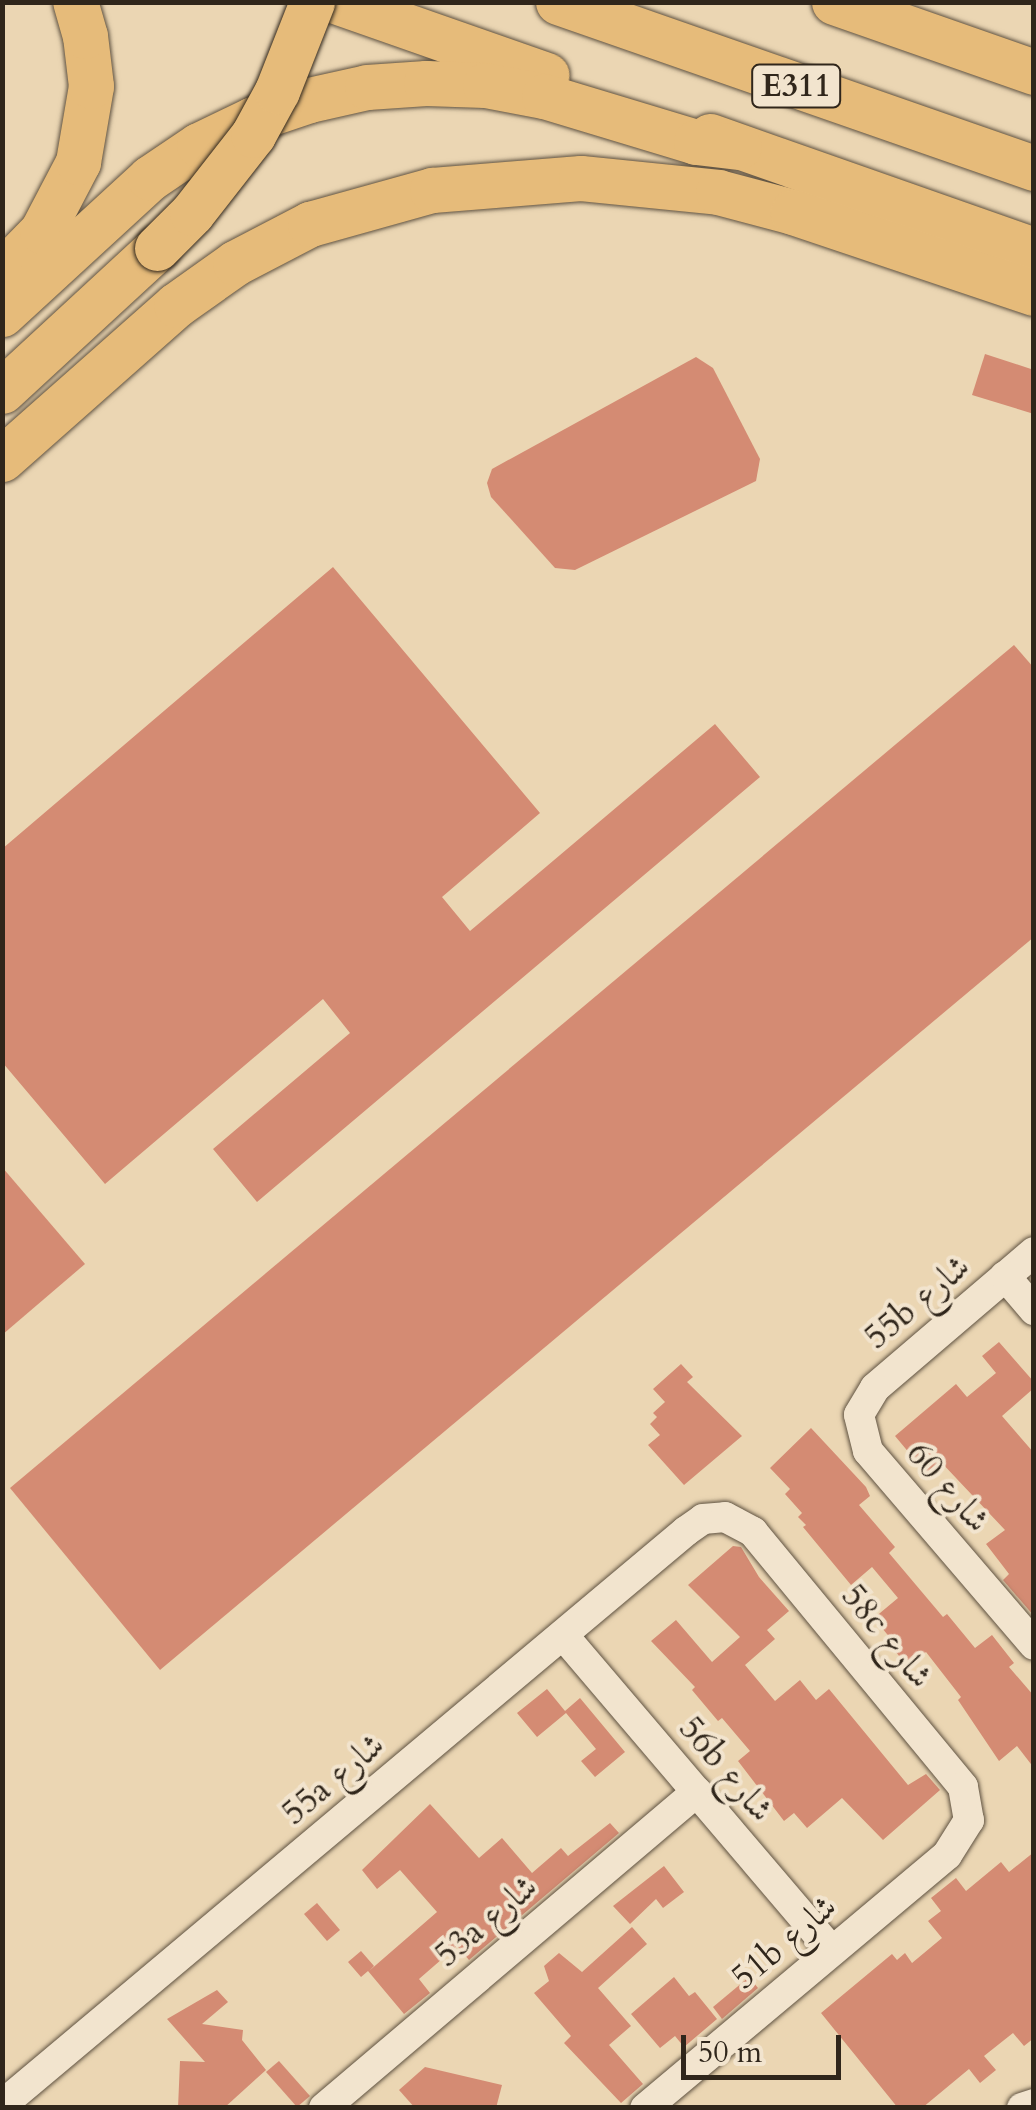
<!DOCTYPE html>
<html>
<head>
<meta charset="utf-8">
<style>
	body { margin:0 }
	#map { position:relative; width:1036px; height:2110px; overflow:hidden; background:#ebd6b3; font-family:Cardo,Amiri,serif }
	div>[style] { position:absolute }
	.building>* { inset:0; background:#d48b73 }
	.roads { filter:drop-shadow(0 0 2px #5f5241) drop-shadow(0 0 2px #5f5241) }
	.minor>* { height:30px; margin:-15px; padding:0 15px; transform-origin:15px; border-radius:15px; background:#f2e4ce }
	.highway>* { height:45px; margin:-22.5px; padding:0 22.5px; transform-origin:22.5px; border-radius:22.5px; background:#e6bb7a }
	.bridges { filter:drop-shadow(0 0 2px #30261b) drop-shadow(0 0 2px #30261b) }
	.highway-bridge>* { height:45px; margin:-22.5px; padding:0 22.5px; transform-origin:22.5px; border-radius:22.5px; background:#e6bb7a }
	span { translate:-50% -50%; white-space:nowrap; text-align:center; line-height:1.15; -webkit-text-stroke:8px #f2e4ce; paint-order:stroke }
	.shield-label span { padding:2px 8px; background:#f2e4ce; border:2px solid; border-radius:8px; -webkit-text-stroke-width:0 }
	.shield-label { font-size:32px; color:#30261b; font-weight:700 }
	.street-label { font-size:35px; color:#30261b }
	.frame { position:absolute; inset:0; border:5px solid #30261b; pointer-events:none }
	.scale { position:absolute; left:681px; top:2035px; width:160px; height:45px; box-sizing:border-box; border:5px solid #30261b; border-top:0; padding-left:12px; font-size:30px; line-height:35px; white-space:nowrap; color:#30261b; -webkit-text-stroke:8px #f2e4ce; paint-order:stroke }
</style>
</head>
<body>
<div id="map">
	<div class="building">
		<div style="clip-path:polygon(985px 354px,1034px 370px,1034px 414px,972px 395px)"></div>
		<div style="clip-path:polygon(696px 357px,713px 368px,760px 459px,756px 481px,575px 570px,555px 568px,491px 497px,487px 483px,492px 469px)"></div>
		<div style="clip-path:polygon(333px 567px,540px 813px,442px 897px,470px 931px,715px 724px,760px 777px,257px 1202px,213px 1149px,350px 1033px,323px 999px,105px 1184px,2px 1062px,2px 849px)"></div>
		<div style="clip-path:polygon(1014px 645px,1034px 668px,1034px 937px,160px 1670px,10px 1488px)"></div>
		<div style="clip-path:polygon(2px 1167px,85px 1264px,2px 1335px)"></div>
		<div style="clip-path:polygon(999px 1342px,1034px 1382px,1034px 1388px,1002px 1416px,1034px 1453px,1034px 1616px,1003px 1580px,1009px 1574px,986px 1544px,1005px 1530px,940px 1461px,926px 1473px,895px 1436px,956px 1384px,967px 1397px,996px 1373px,982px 1356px)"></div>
		<div style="clip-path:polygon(681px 1364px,693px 1377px,687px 1382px,742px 1436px,684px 1485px,648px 1445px,660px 1435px,650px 1424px,657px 1417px,653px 1413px,665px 1402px,653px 1389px)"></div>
		<div style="clip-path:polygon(811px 1428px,866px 1487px,870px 1496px,859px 1505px,895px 1547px,889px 1553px,943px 1617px,947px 1614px,975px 1648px,992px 1635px,1014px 1663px,1009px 1667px,1034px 1696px,1034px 1768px,1017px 1746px,999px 1761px,958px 1700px,961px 1697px,926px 1652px,907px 1666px,892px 1647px,895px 1644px,874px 1618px,898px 1598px,872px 1567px,851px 1585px,803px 1527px,806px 1525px,798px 1517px,802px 1513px,785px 1494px,790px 1489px,770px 1468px)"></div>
		<div style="clip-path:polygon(733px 1546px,741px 1547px,759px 1577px,789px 1611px,767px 1630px,775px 1639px,745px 1665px,775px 1701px,800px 1680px,816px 1700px,829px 1689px,908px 1785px,926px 1774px,940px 1790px,883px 1840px,842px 1798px,807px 1828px,794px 1813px,784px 1821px,738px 1761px,750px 1751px,722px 1718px,718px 1721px,692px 1690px,695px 1687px,651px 1641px,676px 1620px,712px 1662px,740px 1637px,688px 1585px)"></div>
		<div style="clip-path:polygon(547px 1689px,565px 1711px,580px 1698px,625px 1752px,595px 1777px,581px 1761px,596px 1749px,566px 1713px,537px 1737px,517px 1713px)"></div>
		<div style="clip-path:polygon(430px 1804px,479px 1858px,502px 1838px,532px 1873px,561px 1848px,568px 1856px,610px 1823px,619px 1833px,469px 1960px,457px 1946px,419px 1979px,430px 1993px,404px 2014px,368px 1971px,361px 1977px,348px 1962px,361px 1951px,374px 1966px,369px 1971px,437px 1912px,400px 1870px,377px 1889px,362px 1870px)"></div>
		<div style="clip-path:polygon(1034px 1852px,1034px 2038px,1024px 2046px,1013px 2033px,984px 2056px,996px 2070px,980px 2083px,969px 2069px,922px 2108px,898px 2108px,821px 2013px,892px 1954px,897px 1960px,905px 1953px,912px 1963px,942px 1938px,928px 1921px,941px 1911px,931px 1898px,956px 1878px,966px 1891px,1001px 1862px,1009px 1872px)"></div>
		<div style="clip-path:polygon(664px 1866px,684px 1892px,663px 1908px,656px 1899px,630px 1924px,613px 1906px)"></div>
		<div style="clip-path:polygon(317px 1903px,340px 1930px,327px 1941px,304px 1914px)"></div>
		<div style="clip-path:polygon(632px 1927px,647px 1944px,598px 1988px,631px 2026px,609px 2045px,643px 2084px,621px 2103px,564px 2043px,571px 2036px,534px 1993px,549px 1981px,544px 1966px,559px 1953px,582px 1972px)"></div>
		<div style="clip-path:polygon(674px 1977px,689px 1996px,695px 1992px,717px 2019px,684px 2047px,675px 2036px,660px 2048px,631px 2014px)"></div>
		<div style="clip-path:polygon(749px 1977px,758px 1988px,722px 2019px,713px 2007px)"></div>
		<div style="clip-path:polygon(217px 1990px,228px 2002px,202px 2024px,243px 2030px,242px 2040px,266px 2070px,224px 2108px,178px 2108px,180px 2061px,205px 2062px,167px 2019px)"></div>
		<div style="clip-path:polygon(279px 2061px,310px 2096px,297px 2107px,266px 2072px)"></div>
		<div style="clip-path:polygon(425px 2067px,502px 2085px,496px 2108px,415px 2108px,399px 2090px)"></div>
	</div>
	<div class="roads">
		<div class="minor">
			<div style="left:1034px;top:1252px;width:209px;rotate:139.5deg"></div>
			<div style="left:875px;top:1388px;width:31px;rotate:121deg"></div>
			<div style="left:859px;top:1415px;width:37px;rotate:76deg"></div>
			<div style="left:868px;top:1451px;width:255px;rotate:49.4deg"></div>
			<div style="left:1005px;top:1276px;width:45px;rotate:49.5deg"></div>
			<div style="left:563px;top:1635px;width:415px;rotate:49.6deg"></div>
			<div style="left:2px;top:2105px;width:893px;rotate:-40deg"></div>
			<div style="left:686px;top:1531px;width:21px;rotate:-35deg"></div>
			<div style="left:703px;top:1519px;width:22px;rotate:-5deg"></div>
			<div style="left:725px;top:1517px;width:32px;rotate:28deg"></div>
			<div style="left:753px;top:1532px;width:330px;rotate:50.5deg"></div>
			<div style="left:963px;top:1787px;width:34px;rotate:80deg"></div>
			<div style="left:969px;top:1820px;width:41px;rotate:122.2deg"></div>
			<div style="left:947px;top:1855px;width:394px;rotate:140deg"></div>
			<div style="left:324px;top:2108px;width:489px;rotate:-40.3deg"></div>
			<div style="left:1022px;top:2108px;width:13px;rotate:-18deg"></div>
		</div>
		<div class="highway">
			<div style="left:338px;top:2px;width:221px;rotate:19.3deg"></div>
			<div style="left:558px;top:2px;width:504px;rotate:19.23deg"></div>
			<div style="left:834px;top:2px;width:212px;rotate:19.3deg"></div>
			<div style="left:710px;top:136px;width:343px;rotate:19.4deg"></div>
			<div style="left:2px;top:272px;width:57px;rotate:-45.7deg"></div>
			<div style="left:42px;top:231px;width:78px;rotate:-62.4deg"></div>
			<div style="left:78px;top:162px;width:77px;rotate:-80.3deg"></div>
			<div style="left:91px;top:86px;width:50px;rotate:-96.8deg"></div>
			<div style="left:85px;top:36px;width:35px;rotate:-106deg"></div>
			<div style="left:2px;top:314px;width:201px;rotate:-42.6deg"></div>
			<div style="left:150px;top:178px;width:59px;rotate:-34deg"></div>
			<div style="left:199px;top:145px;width:60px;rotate:-25.7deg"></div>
			<div style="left:253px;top:119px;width:59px;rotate:-18.7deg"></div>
			<div style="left:309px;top:100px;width:59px;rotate:-12.6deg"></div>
			<div style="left:367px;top:87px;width:59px;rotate:-3.9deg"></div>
			<div style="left:426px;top:83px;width:59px;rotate:1.9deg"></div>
			<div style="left:485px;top:85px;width:60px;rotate:10.6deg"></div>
			<div style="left:544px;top:96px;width:159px;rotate:16.8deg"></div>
			<div style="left:696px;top:142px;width:43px;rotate:6.6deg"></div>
			<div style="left:2px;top:391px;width:211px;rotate:-42.7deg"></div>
			<div style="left:2px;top:459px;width:232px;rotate:-41.5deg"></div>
			<div style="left:176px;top:305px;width:72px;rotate:-35.4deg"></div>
			<div style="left:235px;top:263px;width:85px;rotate:-27.5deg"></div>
			<div style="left:310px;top:224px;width:127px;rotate:-15.6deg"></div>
			<div style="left:432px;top:190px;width:149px;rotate:-4.6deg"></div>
			<div style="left:581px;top:178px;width:138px;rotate:5.8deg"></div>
			<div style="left:718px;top:192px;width:78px;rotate:14.9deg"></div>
			<div style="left:793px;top:212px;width:254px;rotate:18.6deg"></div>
		</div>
	</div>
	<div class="bridges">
		<div class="highway-bridge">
			<div style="left:157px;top:248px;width:49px;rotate:-45deg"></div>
			<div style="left:192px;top:213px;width:99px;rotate:-52deg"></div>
			<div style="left:253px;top:135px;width:50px;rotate:-61.4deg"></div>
			<div style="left:277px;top:91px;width:96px;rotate:-68.5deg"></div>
		</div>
	</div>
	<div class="shield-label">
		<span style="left:796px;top:86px">E311</span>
	</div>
	<div class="street-label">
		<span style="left:917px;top:1302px;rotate:-40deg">55b شارع</span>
		<span style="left:948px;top:1487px;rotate:49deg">شارع 60</span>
		<span style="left:887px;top:1636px;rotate:51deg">58c شارع</span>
		<span style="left:726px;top:1769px;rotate:50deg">56b شارع</span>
		<span style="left:333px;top:1779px;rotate:-40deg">55a شارع</span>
		<span style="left:486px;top:1921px;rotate:-40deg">53a شارع</span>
		<span style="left:784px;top:1942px;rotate:-40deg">51b شارع</span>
	</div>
	<div class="frame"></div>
	<div class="scale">50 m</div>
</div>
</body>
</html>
